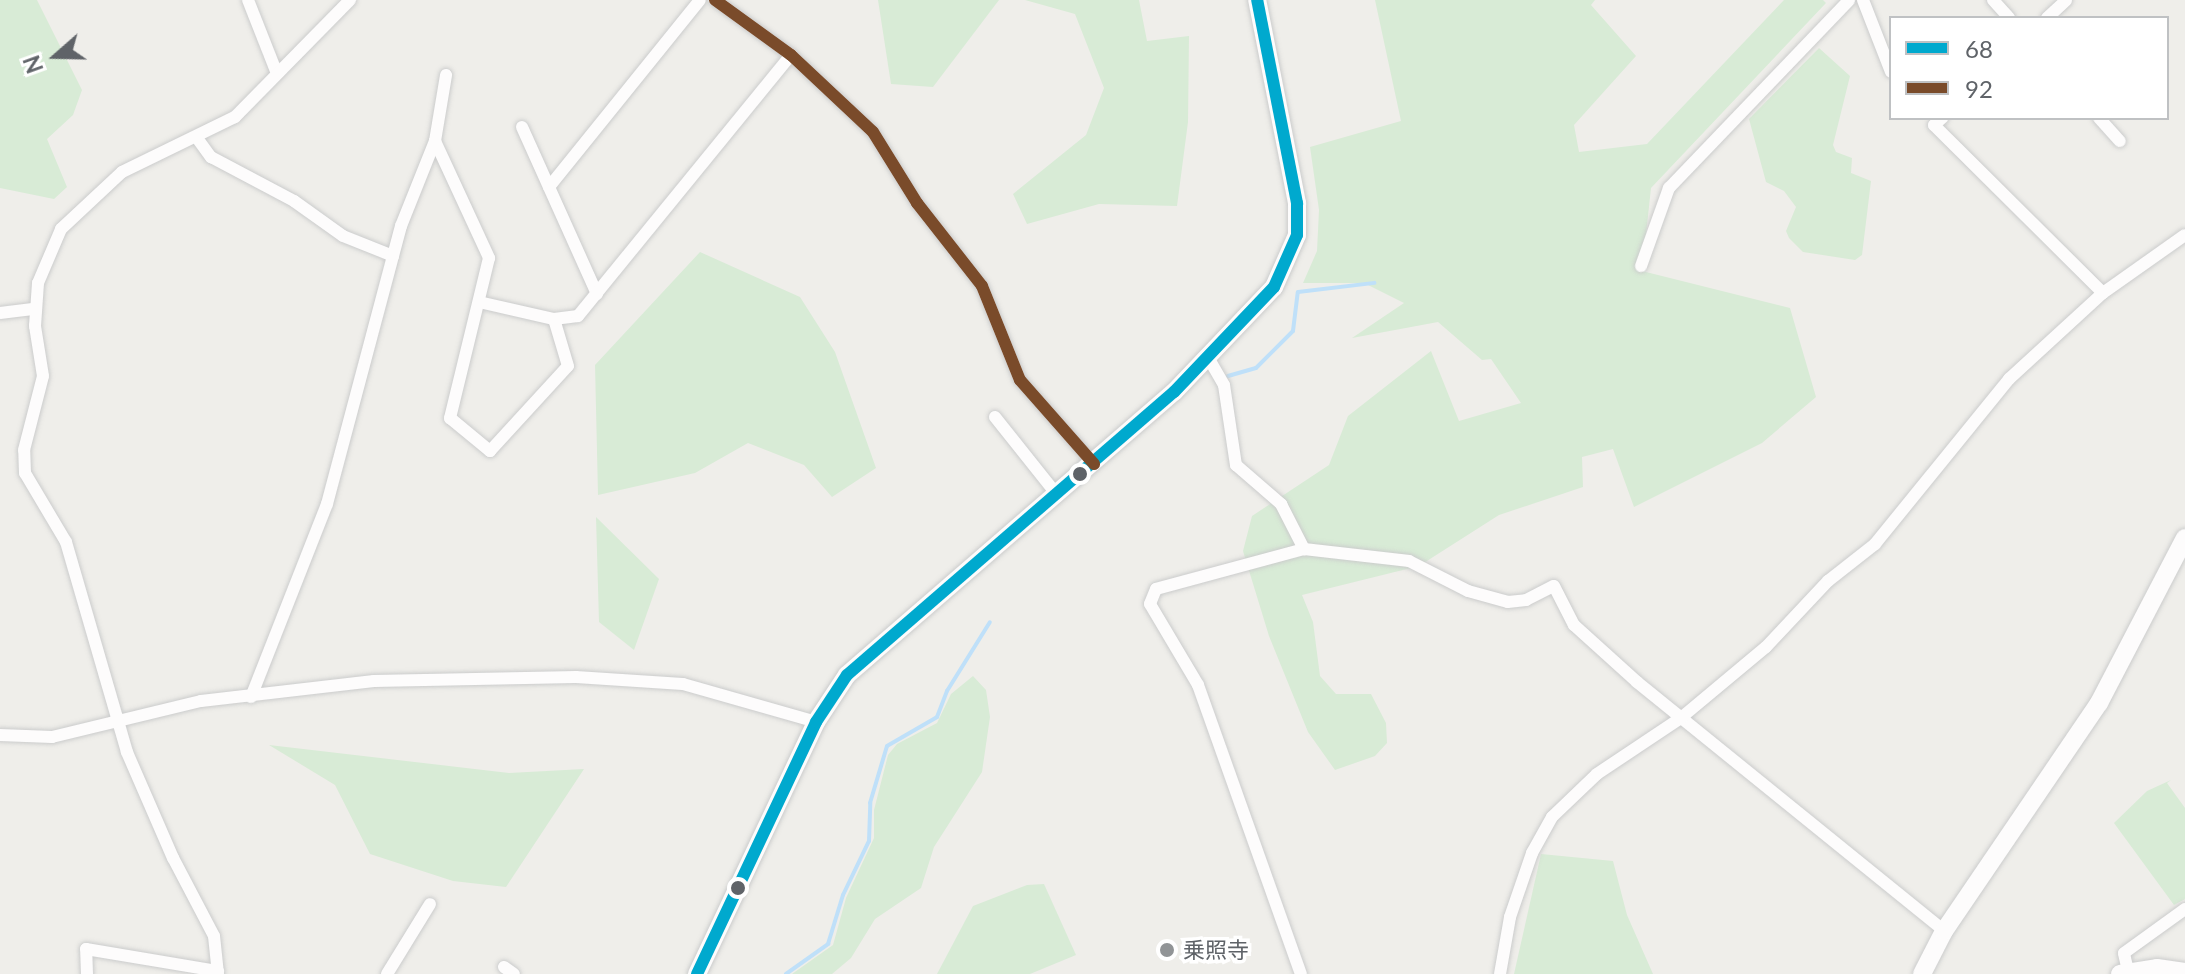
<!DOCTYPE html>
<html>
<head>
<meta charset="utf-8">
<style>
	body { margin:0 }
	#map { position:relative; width:2185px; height:974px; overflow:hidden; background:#efeeea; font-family:Lato,"Noto Sans JP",sans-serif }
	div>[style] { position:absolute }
	.green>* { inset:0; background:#d8ebd6 }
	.stream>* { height:4px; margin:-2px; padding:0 2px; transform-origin:2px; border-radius:2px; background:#bfe0f9 }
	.roads { filter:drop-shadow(0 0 2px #cbcccc) drop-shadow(0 0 2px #cbcccc) }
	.street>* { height:12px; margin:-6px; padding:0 6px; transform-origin:6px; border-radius:6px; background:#fdfcfc }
	.secondary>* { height:18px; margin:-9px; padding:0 9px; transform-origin:9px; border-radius:9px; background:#fdfcfc }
	.bus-1>* { height:12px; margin:-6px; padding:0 6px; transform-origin:6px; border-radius:6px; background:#00a9ce }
	.bus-2>* { height:12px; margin:-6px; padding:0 6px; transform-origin:6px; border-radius:6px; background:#7a4b2a }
	.dots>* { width:22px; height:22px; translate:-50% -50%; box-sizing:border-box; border:4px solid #fff; border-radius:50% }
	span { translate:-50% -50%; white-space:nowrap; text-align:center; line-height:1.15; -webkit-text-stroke:7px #fff; paint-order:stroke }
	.poi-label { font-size:22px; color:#5f6368 }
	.left { translate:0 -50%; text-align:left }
	.legend { position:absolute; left:1889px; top:16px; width:280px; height:104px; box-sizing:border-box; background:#fff; border:2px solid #bfc1c3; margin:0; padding:10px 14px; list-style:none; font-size:24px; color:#5f6368 }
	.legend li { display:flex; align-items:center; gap:16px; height:40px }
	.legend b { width:40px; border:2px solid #bfc1c3 }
	.north { position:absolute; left:16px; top:16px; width:80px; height:80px; -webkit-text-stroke:6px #fff; paint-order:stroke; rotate:250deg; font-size:22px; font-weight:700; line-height:32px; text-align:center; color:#5f6368 }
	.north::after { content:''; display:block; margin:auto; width:28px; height:36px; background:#5f6368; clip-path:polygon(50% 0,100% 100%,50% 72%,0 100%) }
</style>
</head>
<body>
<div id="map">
	<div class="green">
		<div style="clip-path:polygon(0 0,37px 0,82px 90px,73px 115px,47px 139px,67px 187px,54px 199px,0 188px)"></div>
		<div style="clip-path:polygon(878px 0,999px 0,933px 87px,891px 84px)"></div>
		<div style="clip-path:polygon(1025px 0,1139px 0,1147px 41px,1189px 36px,1188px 122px,1177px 206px,1099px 204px,1027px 224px,1013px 194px,1086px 135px,1104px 88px,1075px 14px)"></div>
		<div style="clip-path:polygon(1375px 0,1595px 0,1591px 5px,1636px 56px,1574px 125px,1579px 152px,1647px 144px,1784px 0,1823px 0,1826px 3px,1651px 188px,1642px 271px,1790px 308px,1816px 397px,1762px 443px,1634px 507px,1613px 449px,1582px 457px,1583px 487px,1499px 515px,1419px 566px,1302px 595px,1313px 622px,1320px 676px,1336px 694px,1371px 694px,1386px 723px,1387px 743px,1375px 756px,1335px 770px,1308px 732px,1269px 636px,1243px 551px,1252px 516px,1329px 465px,1348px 416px,1431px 351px,1459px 421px,1521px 403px,1491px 359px,1482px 360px,1438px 322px,1352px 338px,1404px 303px,1364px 283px,1303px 283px,1317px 251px,1319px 210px,1310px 147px,1401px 121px)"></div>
		<div style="clip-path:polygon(1819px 48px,1850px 76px,1833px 145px,1836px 152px,1852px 158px,1851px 173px,1871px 181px,1862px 255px,1855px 260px,1803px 252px,1789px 238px,1786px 231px,1796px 207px,1784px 191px,1766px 182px,1749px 119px)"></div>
		<div style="clip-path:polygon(700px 252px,800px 297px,835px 352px,876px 468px,832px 497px,804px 465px,748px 443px,695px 473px,598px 495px,595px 365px)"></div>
		<div style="clip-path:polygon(596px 517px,659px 579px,634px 650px,599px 622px)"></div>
		<div style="clip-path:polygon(973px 676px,986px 690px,990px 717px,982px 772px,934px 847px,921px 888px,875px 919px,851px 958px,832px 974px,792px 974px,833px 945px,846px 898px,874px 838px,874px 810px,888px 755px,897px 744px,937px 723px,951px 694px)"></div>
		<div style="clip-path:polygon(269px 745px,509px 773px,584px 769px,506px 887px,453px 881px,370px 854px,335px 785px)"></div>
		<div style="clip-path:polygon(2171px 780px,2167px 783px,2185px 808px,2185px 899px,2174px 905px,2114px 823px,2147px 791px)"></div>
		<div style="clip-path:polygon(1541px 854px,1613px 861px,1627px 915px,1653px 974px,1514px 974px)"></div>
		<div style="clip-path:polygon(1044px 884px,1076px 955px,1030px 974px,937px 974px,973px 906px,1027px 885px)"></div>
	</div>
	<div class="stream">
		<div style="left:1228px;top:376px;width:29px;rotate:-16deg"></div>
		<div style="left:1256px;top:368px;width:52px;rotate:-45deg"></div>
		<div style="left:1293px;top:331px;width:39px;rotate:-83deg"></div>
		<div style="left:1298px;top:292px;width:77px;rotate:-6.8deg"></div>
		<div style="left:786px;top:974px;width:52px;rotate:-35.5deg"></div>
		<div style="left:828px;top:944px;width:51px;rotate:-73deg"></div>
		<div style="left:843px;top:895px;width:60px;rotate:-64.3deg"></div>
		<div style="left:869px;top:841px;width:38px;rotate:-88deg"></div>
		<div style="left:870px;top:803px;width:59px;rotate:-73.4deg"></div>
		<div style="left:887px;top:746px;width:58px;rotate:-30.1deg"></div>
		<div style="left:937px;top:717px;width:28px;rotate:-69deg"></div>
		<div style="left:947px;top:691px;width:81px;rotate:-58.1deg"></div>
	</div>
	<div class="roads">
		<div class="street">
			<div style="left:248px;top:0;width:76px;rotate:68.5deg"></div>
			<div style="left:715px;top:0;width:94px;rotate:35.9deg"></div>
			<div style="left:791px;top:55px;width:112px;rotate:43.2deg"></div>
			<div style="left:873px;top:132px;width:84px;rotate:58.2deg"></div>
			<div style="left:917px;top:203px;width:105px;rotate:51.9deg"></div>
			<div style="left:982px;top:286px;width:101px;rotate:68deg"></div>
			<div style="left:1020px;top:380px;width:112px;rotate:48.6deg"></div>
			<div style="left:1863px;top:0;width:77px;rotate:68.7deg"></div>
			<div style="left:1993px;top:0;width:24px;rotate:48deg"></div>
			<div style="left:2047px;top:18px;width:26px;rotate:-43deg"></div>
			<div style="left:2099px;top:118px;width:31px;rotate:48deg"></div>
			<div style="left:522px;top:127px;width:183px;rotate:65.8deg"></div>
			<div style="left:197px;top:138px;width:24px;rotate:54deg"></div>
			<div style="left:211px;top:157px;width:94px;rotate:27.9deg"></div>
			<div style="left:294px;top:201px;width:60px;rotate:35.5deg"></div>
			<div style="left:343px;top:236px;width:54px;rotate:21.8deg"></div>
			<div style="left:435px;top:141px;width:129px;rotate:65.2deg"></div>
			<div style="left:489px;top:258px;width:165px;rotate:103.7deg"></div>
			<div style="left:450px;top:418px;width:52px;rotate:39.5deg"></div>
			<div style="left:490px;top:451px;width:115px;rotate:-47.5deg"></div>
			<div style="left:568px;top:366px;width:49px;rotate:-106.6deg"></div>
			<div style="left:549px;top:187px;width:240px;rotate:-51.1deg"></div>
			<div style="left:1641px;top:266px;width:83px;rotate:-70.3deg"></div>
			<div style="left:1669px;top:188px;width:260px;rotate:-46.2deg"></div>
			<div style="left:2103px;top:293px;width:100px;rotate:-35.3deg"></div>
			<div style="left:479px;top:302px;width:77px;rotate:12.8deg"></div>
			<div style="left:554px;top:319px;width:24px;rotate:-7deg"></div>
			<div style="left:578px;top:316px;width:337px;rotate:-50.8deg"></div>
			<div style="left:0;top:313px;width:35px;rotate:-7deg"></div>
			<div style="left:1209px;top:359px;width:30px;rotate:60deg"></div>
			<div style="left:1224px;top:385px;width:81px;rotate:81.5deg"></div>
			<div style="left:1236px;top:465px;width:60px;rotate:40.9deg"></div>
			<div style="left:1281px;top:504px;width:51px;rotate:62.9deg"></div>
			<div style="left:1304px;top:549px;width:153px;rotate:164.9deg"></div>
			<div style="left:1156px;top:589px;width:16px;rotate:112deg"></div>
			<div style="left:1150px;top:604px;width:94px;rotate:59.3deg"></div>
			<div style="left:1198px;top:685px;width:307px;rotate:70.4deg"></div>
			<div style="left:995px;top:417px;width:101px;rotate:51.4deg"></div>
			<div style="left:1304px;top:549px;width:106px;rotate:6.5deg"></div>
			<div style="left:1409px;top:561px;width:66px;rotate:27deg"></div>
			<div style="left:1468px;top:591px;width:41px;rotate:15.4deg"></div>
			<div style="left:1508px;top:602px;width:18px;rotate:-6deg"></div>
			<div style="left:1526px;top:600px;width:31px;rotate:-27deg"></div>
			<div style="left:1554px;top:586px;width:44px;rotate:62.9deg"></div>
			<div style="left:1574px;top:625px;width:85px;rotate:42.1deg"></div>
			<div style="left:1637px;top:682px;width:395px;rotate:39deg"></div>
			<div style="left:251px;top:697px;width:207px;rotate:-68.5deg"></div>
			<div style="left:327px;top:504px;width:288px;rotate:-75.1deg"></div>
			<div style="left:401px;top:226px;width:92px;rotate:-68.2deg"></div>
			<div style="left:435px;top:141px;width:67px;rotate:-80.5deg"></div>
			<div style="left:0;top:735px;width:52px;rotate:2.2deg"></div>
			<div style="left:52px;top:737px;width:153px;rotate:-13.6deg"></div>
			<div style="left:201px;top:701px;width:174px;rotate:-6.6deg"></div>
			<div style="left:374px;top:681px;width:202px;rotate:-1.1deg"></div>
			<div style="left:576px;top:677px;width:107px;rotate:3.7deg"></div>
			<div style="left:683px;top:684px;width:138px;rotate:15.9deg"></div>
			<div style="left:504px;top:967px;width:12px;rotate:35deg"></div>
			<div style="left:2128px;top:971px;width:18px;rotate:-103deg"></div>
			<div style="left:2124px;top:953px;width:75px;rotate:-35.8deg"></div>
			<div style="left:87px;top:974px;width:25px;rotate:-92deg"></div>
			<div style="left:86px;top:949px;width:134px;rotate:9.5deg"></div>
			<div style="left:218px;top:974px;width:38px;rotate:-96deg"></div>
			<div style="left:214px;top:936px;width:88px;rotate:-117.7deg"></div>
			<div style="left:173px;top:858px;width:116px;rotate:-113.5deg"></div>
			<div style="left:127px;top:752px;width:219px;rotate:-106.2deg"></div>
			<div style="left:66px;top:542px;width:80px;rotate:-120.7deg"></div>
			<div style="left:25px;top:473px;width:23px;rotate:-92deg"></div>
			<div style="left:24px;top:450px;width:76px;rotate:-75.6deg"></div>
			<div style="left:43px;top:376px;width:51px;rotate:-99.1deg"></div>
			<div style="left:35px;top:326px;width:43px;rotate:-86deg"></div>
			<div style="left:38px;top:283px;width:59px;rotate:-66.9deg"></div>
			<div style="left:61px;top:229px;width:83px;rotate:-43.1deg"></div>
			<div style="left:122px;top:172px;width:126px;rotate:-26deg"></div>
			<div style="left:235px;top:117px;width:164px;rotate:-45.5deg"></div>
			<div style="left:387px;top:974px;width:82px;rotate:-58.4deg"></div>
			<div style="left:1500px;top:974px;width:58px;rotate:-80deg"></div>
			<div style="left:1510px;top:917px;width:68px;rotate:-71deg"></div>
			<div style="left:1532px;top:853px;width:41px;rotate:-60.9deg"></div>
			<div style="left:1552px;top:817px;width:62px;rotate:-43.7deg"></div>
			<div style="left:1597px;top:774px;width:102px;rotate:-33.8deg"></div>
			<div style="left:1682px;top:717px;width:109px;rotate:-39.8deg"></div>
			<div style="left:1766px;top:647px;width:91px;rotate:-46.8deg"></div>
			<div style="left:1828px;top:581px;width:60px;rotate:-38.2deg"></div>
			<div style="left:1875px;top:544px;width:213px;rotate:-50.9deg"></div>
			<div style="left:2009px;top:379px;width:127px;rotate:-42.5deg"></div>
			<div style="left:2103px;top:293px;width:238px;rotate:-135.2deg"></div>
			<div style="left:1934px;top:125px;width:11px;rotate:-41deg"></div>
		</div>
		<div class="secondary">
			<div style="left:697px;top:974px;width:279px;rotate:-64.7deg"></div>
			<div style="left:816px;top:722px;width:56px;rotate:-56.6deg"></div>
			<div style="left:847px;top:675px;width:432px;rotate:-40.9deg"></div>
			<div style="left:1174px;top:392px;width:145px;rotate:-46.4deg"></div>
			<div style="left:1274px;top:287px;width:57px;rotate:-66.1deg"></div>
			<div style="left:1297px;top:235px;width:32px;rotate:-90deg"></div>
			<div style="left:1297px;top:203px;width:207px;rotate:-101.1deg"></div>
			<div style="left:1922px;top:974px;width:48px;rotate:-62.9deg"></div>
			<div style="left:1944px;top:931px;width:276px;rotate:-55.8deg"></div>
			<div style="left:2099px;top:703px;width:186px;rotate:-62.5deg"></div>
			<div style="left:2120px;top:974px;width:37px;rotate:-9deg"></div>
			<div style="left:2157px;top:968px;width:28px;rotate:8deg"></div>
		</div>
	</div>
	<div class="bus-1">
		<div style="left:697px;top:974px;width:279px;rotate:-64.7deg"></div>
		<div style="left:816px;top:722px;width:56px;rotate:-56.6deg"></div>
		<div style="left:847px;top:675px;width:432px;rotate:-40.9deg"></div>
		<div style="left:1174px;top:392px;width:145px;rotate:-46.4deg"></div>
		<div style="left:1274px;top:287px;width:57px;rotate:-66.1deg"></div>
		<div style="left:1297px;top:235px;width:32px;rotate:-90deg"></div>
		<div style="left:1297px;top:203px;width:207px;rotate:-101.1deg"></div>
	</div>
	<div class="bus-2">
		<div style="left:715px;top:0;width:94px;rotate:35.9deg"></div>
		<div style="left:791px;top:55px;width:112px;rotate:43.2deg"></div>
		<div style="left:873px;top:132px;width:84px;rotate:58.2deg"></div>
		<div style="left:917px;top:203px;width:105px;rotate:51.9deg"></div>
		<div style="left:982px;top:286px;width:101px;rotate:68deg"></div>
		<div style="left:1020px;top:380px;width:112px;rotate:48.6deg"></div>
	</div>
	<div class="dots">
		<div style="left:1080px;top:474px;background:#5f6368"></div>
		<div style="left:738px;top:888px;background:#5f6368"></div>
		<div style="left:1167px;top:950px;background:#919496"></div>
	</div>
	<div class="poi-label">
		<span class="left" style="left:1183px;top:950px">乗照寺</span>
	</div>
	<ul class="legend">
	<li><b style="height:10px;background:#00a9ce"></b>68</li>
	<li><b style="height:10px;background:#7a4b2a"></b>92</li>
	</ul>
	<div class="north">N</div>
</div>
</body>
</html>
